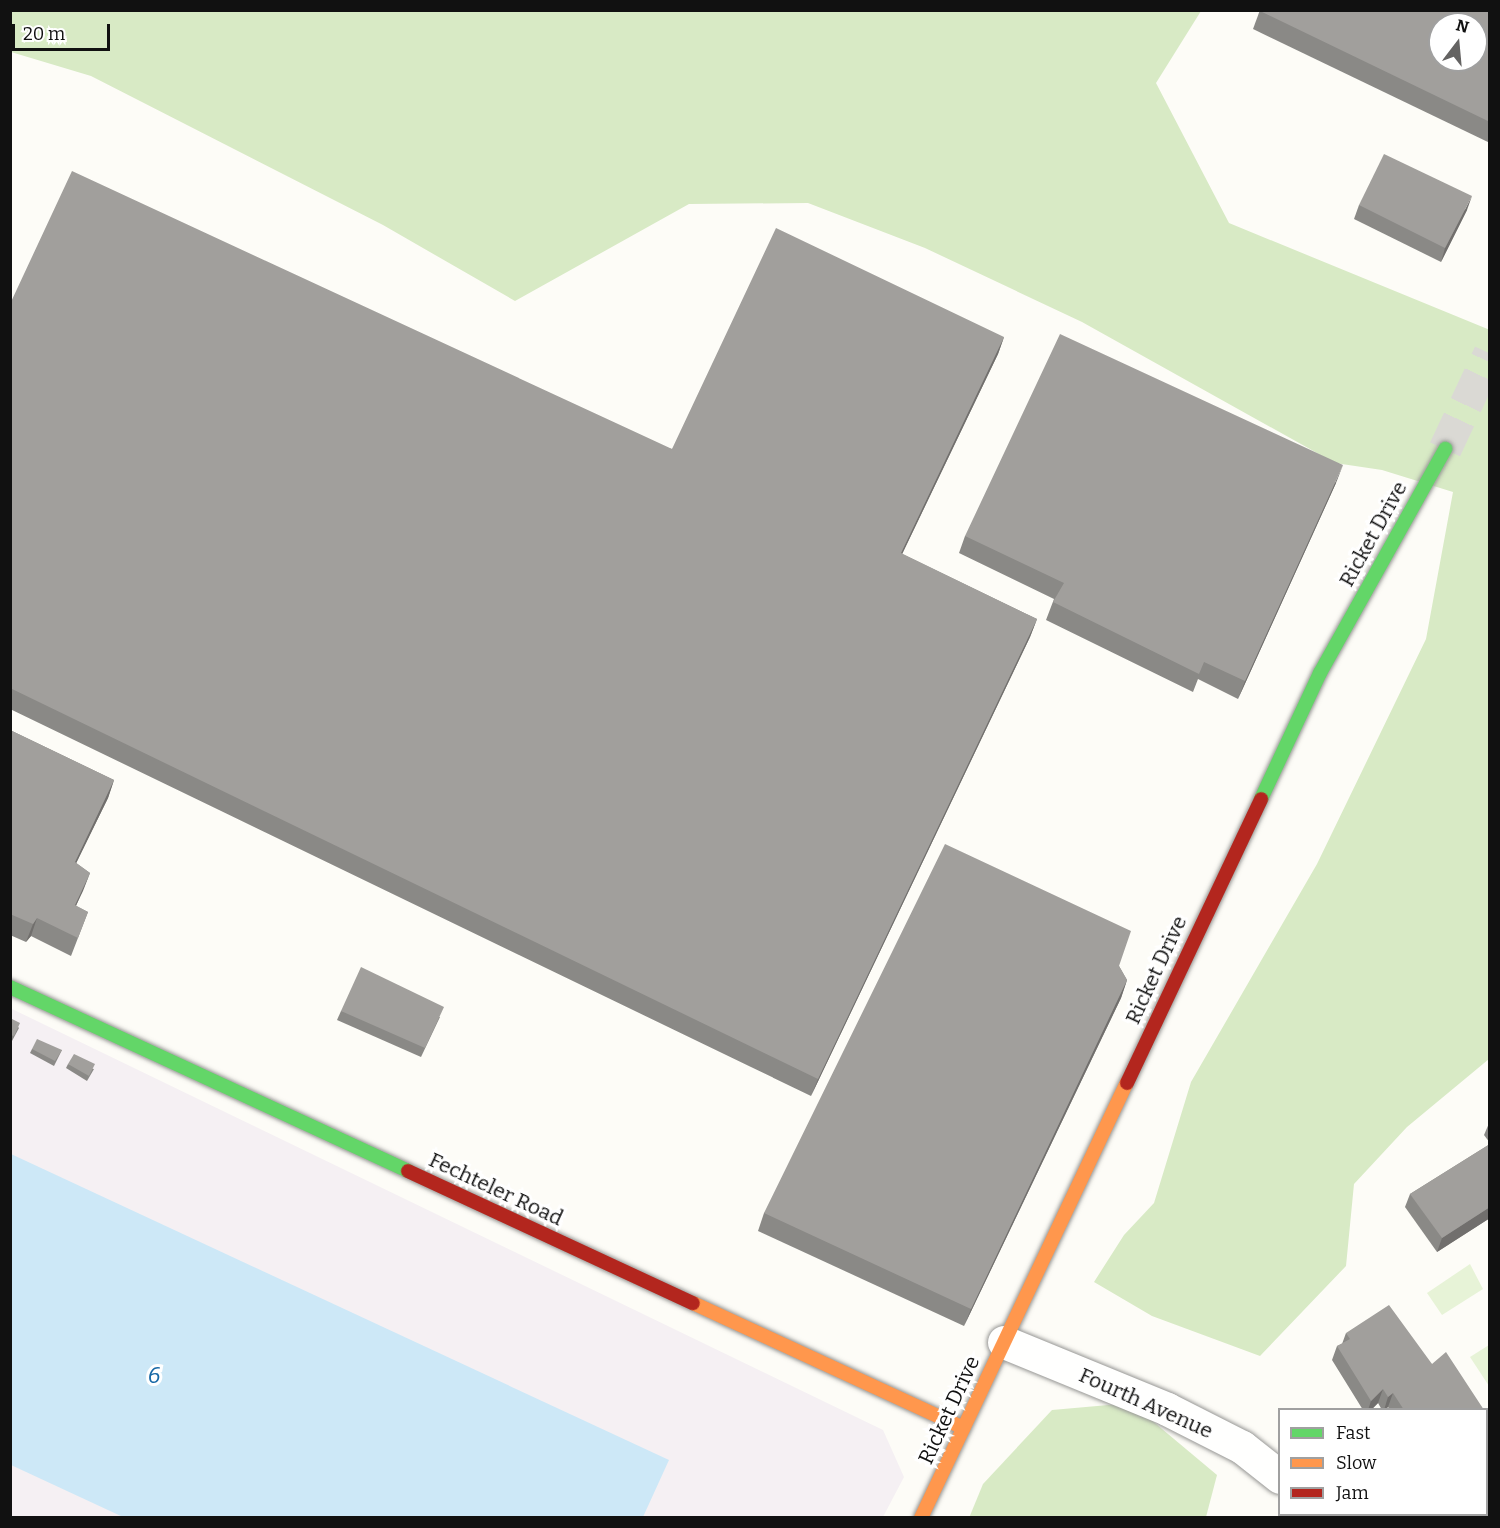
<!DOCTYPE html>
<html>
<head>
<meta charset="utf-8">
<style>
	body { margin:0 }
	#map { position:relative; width:1500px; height:1528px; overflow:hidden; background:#fdfcf7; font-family:Bitter,serif }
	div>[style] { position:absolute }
	.industrial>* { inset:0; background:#f5f0f3 }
	.green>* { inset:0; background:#e7f3d7 }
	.forest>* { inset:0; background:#d8eac5 }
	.water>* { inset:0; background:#cde8f7 }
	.secondary-tunnel>* { height:33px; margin-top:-16.5px; transform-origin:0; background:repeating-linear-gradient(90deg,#dad9d4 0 33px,transparent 0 49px) }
	.roads { filter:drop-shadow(0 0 2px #979795) drop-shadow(0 0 2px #979795) }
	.street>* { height:33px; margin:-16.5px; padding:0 16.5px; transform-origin:16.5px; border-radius:16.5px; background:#fffffe }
	.fast>* { height:14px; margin:-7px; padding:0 7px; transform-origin:7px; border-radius:7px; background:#63d668 }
	.slow>* { height:14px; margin:-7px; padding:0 7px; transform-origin:7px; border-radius:7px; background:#ff974d }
	.jam>* { height:14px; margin:-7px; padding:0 7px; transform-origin:7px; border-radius:7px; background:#b3261e }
	.wall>* { inset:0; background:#8a8986 }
	.shaded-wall>* { inset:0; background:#716f6d }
	.building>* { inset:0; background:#a19f9c }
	span { translate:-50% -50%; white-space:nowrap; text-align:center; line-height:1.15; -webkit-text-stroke:6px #fff; paint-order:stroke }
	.street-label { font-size:21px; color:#111 }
	.water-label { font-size:22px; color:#1768a6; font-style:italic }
	.frame { position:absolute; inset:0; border:12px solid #111; pointer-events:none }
	.legend { position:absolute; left:1278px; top:1408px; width:210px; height:108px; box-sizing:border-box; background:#fff; border:2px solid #a0a0a0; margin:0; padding:8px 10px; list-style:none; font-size:18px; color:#111 }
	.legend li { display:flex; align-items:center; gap:12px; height:30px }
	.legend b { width:30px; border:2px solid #a0a0a0 }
	.north { position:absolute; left:1428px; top:12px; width:60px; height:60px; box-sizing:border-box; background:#fff; border:2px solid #a0a0a0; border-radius:50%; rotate:16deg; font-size:16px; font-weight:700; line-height:24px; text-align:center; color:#111 }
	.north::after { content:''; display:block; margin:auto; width:21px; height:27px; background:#646362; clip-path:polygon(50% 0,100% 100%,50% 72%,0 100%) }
	.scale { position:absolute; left:12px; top:24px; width:98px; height:27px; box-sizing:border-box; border:3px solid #111; border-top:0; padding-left:8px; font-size:18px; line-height:21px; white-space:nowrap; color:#111; -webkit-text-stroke:4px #fff; paint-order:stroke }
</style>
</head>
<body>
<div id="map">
	<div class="industrial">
		<div style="clip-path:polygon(10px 1008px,883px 1430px,904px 1477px,883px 1517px,11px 1517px)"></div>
	</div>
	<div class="green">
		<div style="clip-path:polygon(1470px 1264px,1483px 1289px,1442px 1315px,1427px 1293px)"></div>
		<div style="clip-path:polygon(1489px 1345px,1490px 1345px,1489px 1386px,1470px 1357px)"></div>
	</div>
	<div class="forest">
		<div style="clip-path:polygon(10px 11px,1201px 11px,1156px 83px,1229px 223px,1490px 330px,1489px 1059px,1407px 1127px,1354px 1184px,1346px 1266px,1260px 1356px,1152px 1316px,1094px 1282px,1124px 1235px,1154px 1203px,1191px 1082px,1317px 864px,1426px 639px,1453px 492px,1382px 470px,1335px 463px,1082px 322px,925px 248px,808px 203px,689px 204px,515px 301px,383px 225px,91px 76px,11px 52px)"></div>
		<div style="clip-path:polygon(1131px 1403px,1217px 1475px,1206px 1517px,969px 1518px,983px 1484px,1052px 1410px)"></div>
	</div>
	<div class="water">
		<div style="clip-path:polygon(11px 1154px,669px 1460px,643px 1517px,123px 1517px,11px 1465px)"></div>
	</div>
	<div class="secondary-tunnel">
		<div style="left:1445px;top:449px;width:106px;rotate:-64.9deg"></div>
	</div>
	<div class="roads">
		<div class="street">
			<div style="left:1004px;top:1342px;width:176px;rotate:22.3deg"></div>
			<div style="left:1167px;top:1409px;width:84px;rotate:26.9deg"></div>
			<div style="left:1242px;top:1447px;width:48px;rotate:38.3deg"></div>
			<div style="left:1322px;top:1514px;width:4px;rotate:63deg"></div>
		</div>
		<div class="fast">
			<div style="left:1261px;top:799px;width:139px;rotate:-64.9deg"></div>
			<div style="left:1320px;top:673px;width:257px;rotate:-60.8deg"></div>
			<div style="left:10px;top:987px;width:438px;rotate:24.8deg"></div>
		</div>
		<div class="slow">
			<div style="left:693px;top:1303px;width:298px;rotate:24.8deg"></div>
			<div style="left:921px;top:1518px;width:481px;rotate:-64.7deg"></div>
		</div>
		<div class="jam">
			<div style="left:1127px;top:1083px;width:314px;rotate:-64.7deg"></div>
			<div style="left:408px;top:1171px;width:314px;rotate:24.9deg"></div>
		</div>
	</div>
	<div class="wall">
		<div style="clip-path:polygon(1260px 10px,1490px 10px,1490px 143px,1253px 29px)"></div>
		<div style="clip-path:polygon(1359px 205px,1467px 210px,1441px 262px,1354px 219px)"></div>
		<div style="clip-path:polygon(10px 304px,672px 449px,1004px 337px,998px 354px,902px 554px,1037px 619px,1030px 637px,811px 1096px,10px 709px)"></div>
		<div style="clip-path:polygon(1336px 483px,1238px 699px,1198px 679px,1193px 692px,1046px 620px,1054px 599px,959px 553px,965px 536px)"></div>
		<div style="clip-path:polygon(10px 730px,114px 780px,108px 798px,76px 863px,90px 873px,76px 906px,88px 912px,71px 956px,31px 936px,26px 942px,10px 935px)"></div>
		<div style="clip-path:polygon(1119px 966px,1127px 980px,1121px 998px,964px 1326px,758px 1231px,764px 1213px)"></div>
		<div style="clip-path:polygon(341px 1011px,440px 1017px,421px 1057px,337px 1020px)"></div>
		<div style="clip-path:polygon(10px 1018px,19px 1028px,12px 1041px,10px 1040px)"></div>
		<div style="clip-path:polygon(32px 1049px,62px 1050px,54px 1066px,30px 1053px)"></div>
		<div style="clip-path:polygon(68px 1064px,94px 1069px,87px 1081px,66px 1068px)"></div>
		<div style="clip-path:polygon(1490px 1121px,1490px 1143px,1484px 1135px)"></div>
		<div style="clip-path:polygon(1490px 1144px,1490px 1218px,1437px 1252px,1405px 1207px,1410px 1194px)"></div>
		<div style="clip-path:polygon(1346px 1333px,1432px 1364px,1484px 1410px,1390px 1410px,1388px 1407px,1385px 1410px,1382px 1410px,1378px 1403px,1371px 1410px,1363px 1410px,1332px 1360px,1337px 1346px,1342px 1344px)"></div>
	</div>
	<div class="shaded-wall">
		<div style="clip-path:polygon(1472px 196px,1467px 210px,1441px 262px,1445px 248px)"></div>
		<div style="clip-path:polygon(1004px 337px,998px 354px,894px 571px,901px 553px)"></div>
		<div style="clip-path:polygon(1343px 465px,1336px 483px,1238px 699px,1245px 681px)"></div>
		<div style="clip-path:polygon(1037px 619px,1030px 637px,811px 1096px,818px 1079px)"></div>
		<div style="clip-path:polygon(114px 780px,108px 798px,68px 880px,75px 862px)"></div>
		<div style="clip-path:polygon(90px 873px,83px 891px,68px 922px,75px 905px)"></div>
		<div style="clip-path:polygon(37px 918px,31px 936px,26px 942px,33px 924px)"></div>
		<div style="clip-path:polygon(1127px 980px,1121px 998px,964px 1326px,971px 1309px)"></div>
		<div style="clip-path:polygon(1490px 1207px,1490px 1218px,1437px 1252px,1442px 1238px)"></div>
		<div style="clip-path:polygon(1383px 1389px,1378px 1403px,1371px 1410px,1368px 1410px,1371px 1401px)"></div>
		<div style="clip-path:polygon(1393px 1393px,1388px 1407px,1384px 1410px,1388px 1397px)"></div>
		<div style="clip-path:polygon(1490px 1495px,1490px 1505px,1486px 1507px,1486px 1497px)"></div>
	</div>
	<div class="building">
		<div style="clip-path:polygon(evenodd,1260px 10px,1490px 10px,1490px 122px,1260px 11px,1260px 10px,1440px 24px,1476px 24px,1476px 60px,1440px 60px,1440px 24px)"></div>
		<div style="clip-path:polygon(1384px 154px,1472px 196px,1445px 248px,1359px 205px)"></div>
		<div style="clip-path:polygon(72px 171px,672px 449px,776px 228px,1004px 337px,901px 553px,1037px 619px,818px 1079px,10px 688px,10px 304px)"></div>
		<div style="clip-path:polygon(1060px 334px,1343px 465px,1245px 681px,1204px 662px,1199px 674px,1053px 602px,1064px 583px,965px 536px)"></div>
		<div style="clip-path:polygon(10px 730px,114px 780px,75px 862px,90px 873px,75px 905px,88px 912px,78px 938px,37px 918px,33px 924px,10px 914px)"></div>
		<div style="clip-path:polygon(945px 844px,1131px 931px,1119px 966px,1127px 980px,971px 1309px,764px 1213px)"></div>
		<div style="clip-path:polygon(361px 967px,444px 1007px,425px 1048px,341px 1011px)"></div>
		<div style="clip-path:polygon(10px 1018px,20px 1023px,14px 1036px,10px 1035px)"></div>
		<div style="clip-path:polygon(37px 1039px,62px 1050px,55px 1061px,32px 1049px)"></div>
		<div style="clip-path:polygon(74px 1054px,95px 1064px,89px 1076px,68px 1064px)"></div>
		<div style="clip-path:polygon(1490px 1144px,1490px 1207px,1442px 1238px,1410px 1194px)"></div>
		<div style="clip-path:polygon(1389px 1305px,1432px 1364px,1446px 1352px,1484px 1410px,1404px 1410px,1393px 1393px,1388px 1397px,1383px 1389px,1371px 1401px,1337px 1346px,1350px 1339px,1346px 1333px)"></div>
		<div style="clip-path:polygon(1486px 1413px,1490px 1418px,1490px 1495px,1486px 1497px)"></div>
	</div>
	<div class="street-label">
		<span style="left:1373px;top:534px;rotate:-61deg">Ricket Drive</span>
		<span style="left:1156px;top:970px;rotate:-65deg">Ricket Drive</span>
		<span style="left:496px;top:1189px;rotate:25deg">Fechteler Road</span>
		<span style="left:1146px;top:1403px;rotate:24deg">Fourth Avenue</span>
		<span style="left:949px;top:1410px;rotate:-65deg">Ricket Drive</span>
	</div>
	<div class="water-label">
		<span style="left:154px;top:1376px">6</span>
	</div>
	<div class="frame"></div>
	<ul class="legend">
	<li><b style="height:8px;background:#63d668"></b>Fast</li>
	<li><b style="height:8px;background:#ff974d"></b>Slow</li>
	<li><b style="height:8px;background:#b3261e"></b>Jam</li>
	</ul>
	<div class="north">N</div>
	<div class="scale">20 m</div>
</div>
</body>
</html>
